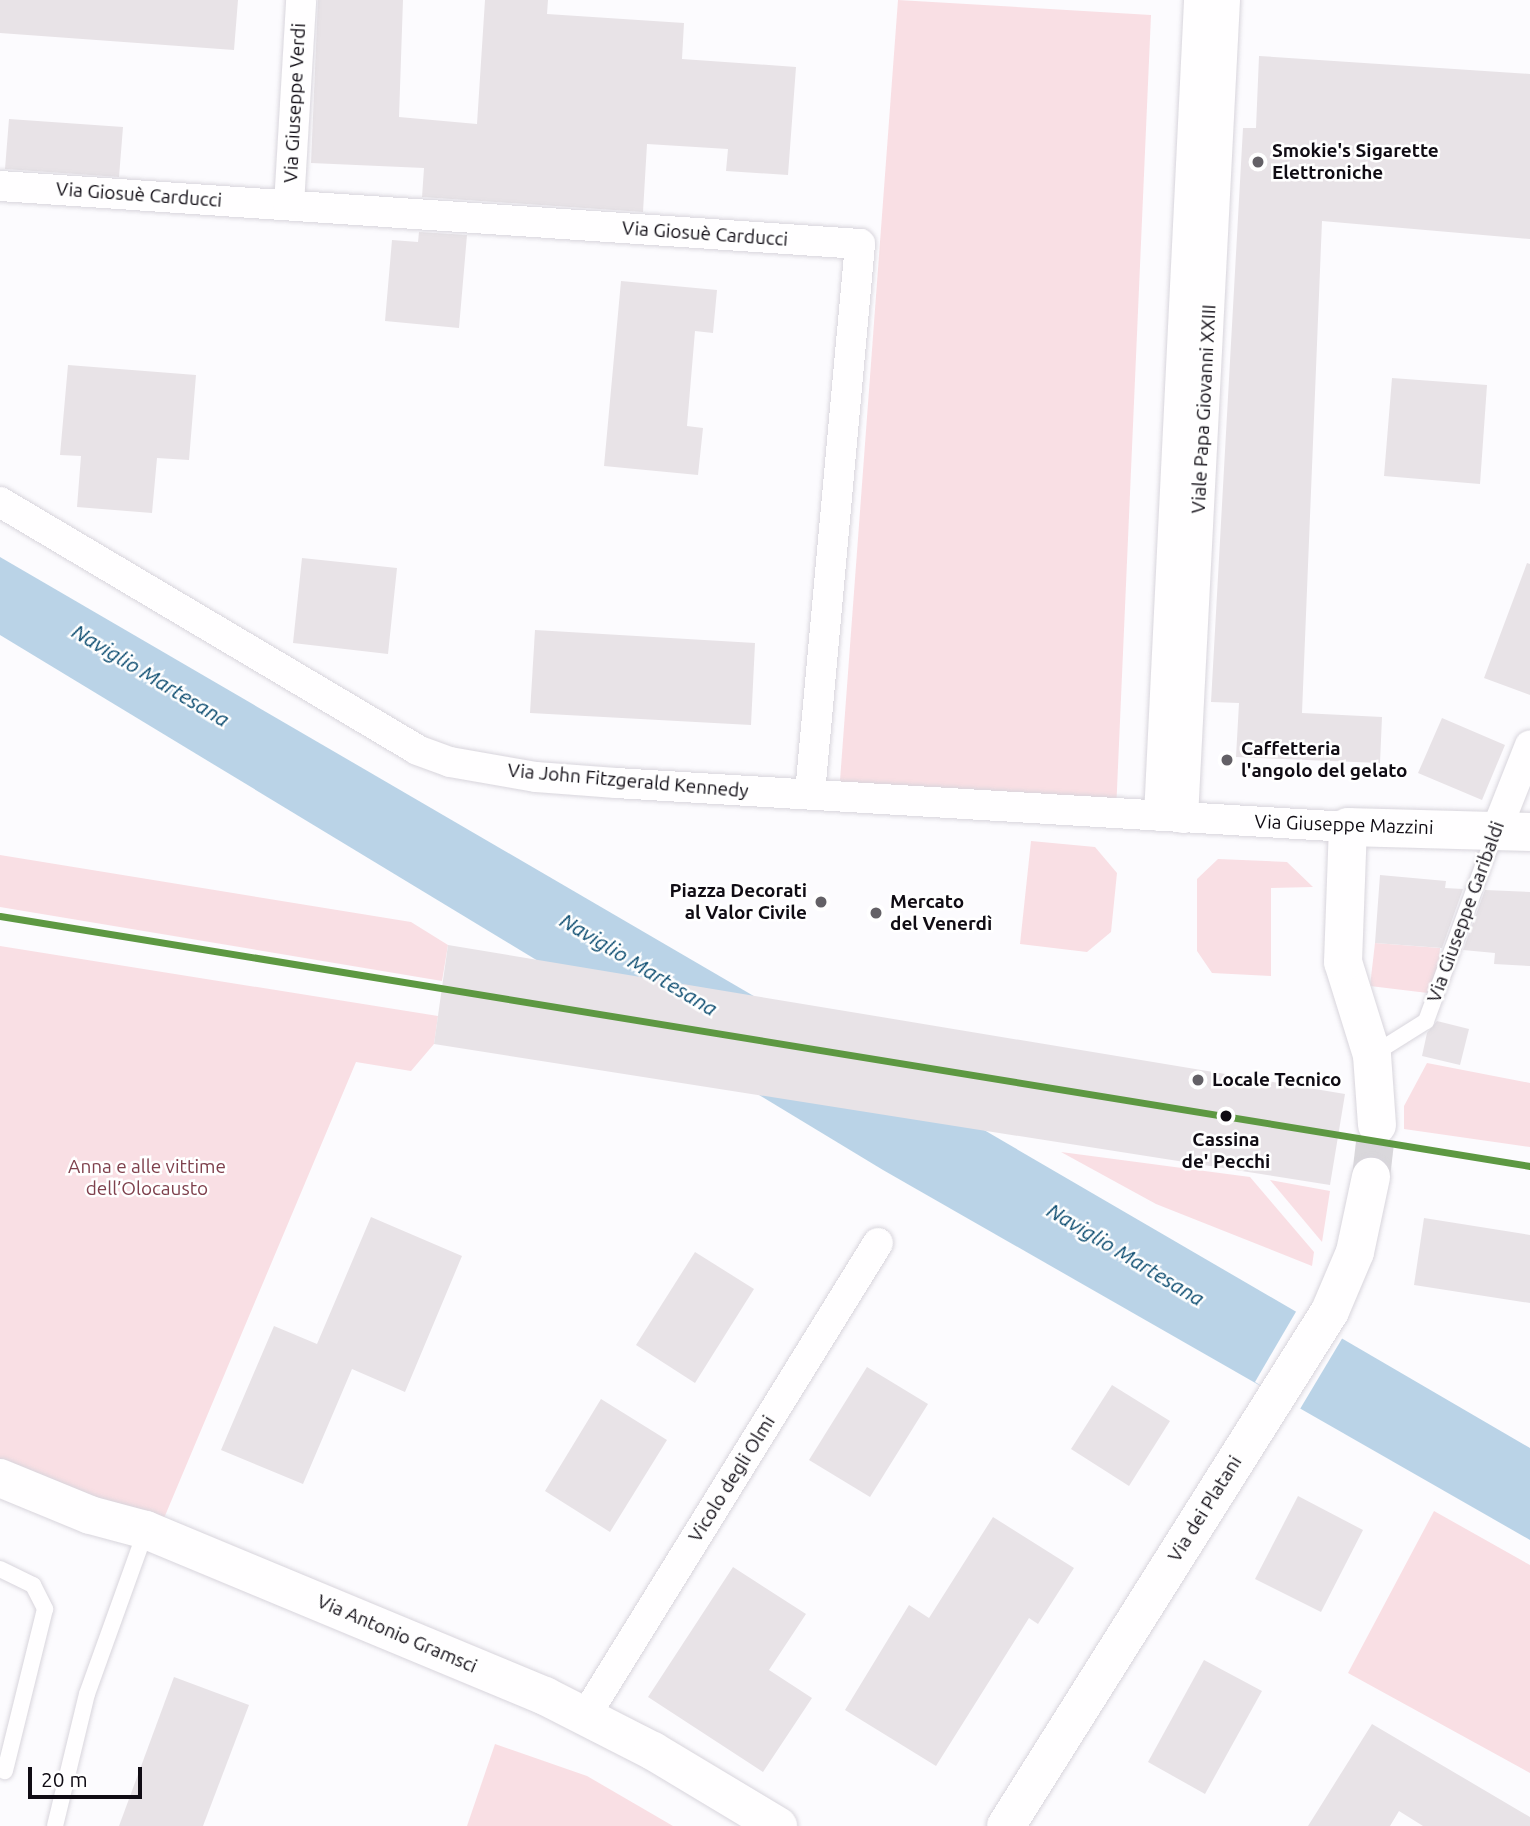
<!DOCTYPE html>
<html>
<head>
<meta charset="utf-8">
<style>
	body { margin:0 }
	#map { position:relative; width:1530px; height:1826px; overflow:hidden; background:#fcfbfe; font-family:Ubuntu,sans-serif }
	div>[style] { position:absolute }
	.green>* { inset:0; background:#f9dfe4 }
	.water>* { inset:0; background:#bad3e7 }
	.pier>* { inset:0; background:#fcfbfe }
	.building>* { inset:0; background:#e8e3e7 }
	.tertiary-tunnel>* { height:38px; margin-top:-19px; transform-origin:0; background:repeating-linear-gradient(90deg,#d9d7db 0 38px,transparent 0 57px) }
	.roads { filter:drop-shadow(0 0 2px #d8d5dc) drop-shadow(0 0 2px #d8d5dc) }
	.service>* { height:16px; margin:-8px; padding:0 8px; transform-origin:8px; border-radius:8px; background:#fffeff }
	.minor>* { height:30px; margin:-15px; padding:0 15px; transform-origin:15px; border-radius:15px; background:#fffeff }
	.tertiary>* { height:38px; margin:-19px; padding:0 19px; transform-origin:19px; border-radius:19px; background:#fffeff }
	.metro-1>* { height:7px; margin:-3.5px; padding:0 3.5px; transform-origin:3.5px; border-radius:3.5px; background:#5d9842 }
	.dots>* { width:19px; height:19px; translate:-50% -50%; box-sizing:border-box; border:4px solid #fff; border-radius:50% }
	span { translate:-50% -50%; white-space:nowrap; text-align:center; line-height:1.15; -webkit-text-stroke:5px #fff; paint-order:stroke }
	.street-label { font-size:19px; color:#100c14 }
	.poi-label { font-size:19px; color:#100c14; font-weight:700 }
	.left { translate:0 -50%; text-align:left }
	.right { translate:-100% -50%; text-align:right }
	.stop-label { font-size:19px; color:#100c14; font-weight:700 }
	.park-label { font-size:19px; color:#7f414d }
	.water-label { font-size:21px; color:#04466b; font-style:italic }
	.scale { position:absolute; left:28px; top:1767px; width:114px; height:32px; box-sizing:border-box; border:4px solid #100c14; border-top:0; padding-left:9px; font-size:21px; line-height:24px; white-space:nowrap; color:#100c14; -webkit-text-stroke:5px #fff; paint-order:stroke }
</style>
</head>
<body>
<div id="map">
	<div class="green">
		<div style="clip-path:polygon(898px 0,1151px 15px,1116px 812px,839px 794px)"></div>
		<div style="clip-path:polygon(1031px 841px,1095px 847px,1117px 873px,1111px 932px,1087px 952px,1020px 944px)"></div>
		<div style="clip-path:polygon(0 855px,411px 922px,448px 945px,442px 981px,0 907px)"></div>
		<div style="clip-path:polygon(1218px 859px,1287px 862px,1313px 887px,1271px 888px,1271px 976px,1212px 973px,1197px 951px,1197px 879px)"></div>
		<div style="clip-path:polygon(1375px 943px,1440px 948px,1436px 994px,1370px 986px)"></div>
		<div style="clip-path:polygon(0 946px,438px 1016px,434px 1044px,411px 1071px,356px 1062px,159px 1530px,0 1462px)"></div>
		<div style="clip-path:polygon(1427px 1063px,1530px 1083px,1530px 1147px,1404px 1129px,1404px 1106px)"></div>
		<div style="clip-path:polygon(1061px 1152px,1250px 1177px,1314px 1252px,1312px 1266px,1156px 1204px)"></div>
		<div style="clip-path:polygon(1270px 1180px,1330px 1191px,1322px 1242px)"></div>
		<div style="clip-path:polygon(1434px 1511px,1530px 1565px,1530px 1773px,1348px 1673px)"></div>
		<div style="clip-path:polygon(495px 1744px,587px 1776px,673px 1826px,467px 1826px)"></div>
	</div>
	<div class="water">
		<div style="clip-path:polygon(0 557px,1530px 1448px,1530px 1540px,883px 1170px,0 635px)"></div>
	</div>
	<div class="pier">
		<div style="clip-path:polygon(1297px 1310px,1343px 1337px,1300px 1409px,1255px 1382px)"></div>
	</div>
	<div class="building">
		<div style="clip-path:polygon(0 0,238px 0,234px 50px,0 33px)"></div>
		<div style="clip-path:polygon(318px 0,403px 0,399px 117px,477px 124px,485px 0,548px 0,547px 14px,684px 23px,682px 59px,796px 67px,788px 175px,726px 171px,728px 149px,647px 144px,643px 212px,422px 197px,424px 168px,311px 163px)"></div>
		<div style="clip-path:polygon(1259px 56px,1530px 74px,1530px 239px,1322px 221px,1302px 713px,1382px 717px,1380px 763px,1236px 757px,1239px 703px,1211px 702px,1243px 128px,1256px 128px)"></div>
		<div style="clip-path:polygon(9px 119px,123px 127px,119px 177px,5px 169px)"></div>
		<div style="clip-path:polygon(419px 232px,467px 235px,459px 328px,385px 321px,392px 240px,418px 242px)"></div>
		<div style="clip-path:polygon(621px 281px,717px 290px,713px 333px,695px 331px,687px 426px,703px 428px,698px 475px,604px 466px)"></div>
		<div style="clip-path:polygon(68px 365px,196px 375px,189px 460px,157px 458px,152px 513px,77px 507px,81px 456px,60px 455px)"></div>
		<div style="clip-path:polygon(1392px 378px,1487px 385px,1480px 484px,1384px 476px)"></div>
		<div style="clip-path:polygon(302px 558px,397px 568px,388px 654px,293px 643px)"></div>
		<div style="clip-path:polygon(1527px 563px,1530px 564px,1530px 695px,1484px 678px)"></div>
		<div style="clip-path:polygon(535px 630px,755px 643px,751px 725px,530px 713px)"></div>
		<div style="clip-path:polygon(1442px 718px,1505px 745px,1482px 800px,1418px 773px)"></div>
		<div style="clip-path:polygon(1380px 875px,1446px 881px,1445px 888px,1463px 889px,1442px 948px,1375px 943px)"></div>
		<div style="clip-path:polygon(1485px 890px,1530px 892px,1530px 966px,1494px 964px,1495px 953px,1463px 950px)"></div>
		<div style="clip-path:polygon(448px 945px,1345px 1094px,1330px 1185px,434px 1044px)"></div>
		<div style="clip-path:polygon(1437px 1021px,1469px 1029px,1460px 1065px,1422px 1056px,1427px 1033px)"></div>
		<div style="clip-path:polygon(371px 1217px,462px 1256px,405px 1392px,352px 1369px,303px 1484px,221px 1450px,274px 1326px,317px 1344px)"></div>
		<div style="clip-path:polygon(1424px 1218px,1530px 1235px,1530px 1303px,1414px 1285px)"></div>
		<div style="clip-path:polygon(695px 1252px,754px 1289px,695px 1383px,636px 1345px)"></div>
		<div style="clip-path:polygon(867px 1367px,928px 1404px,870px 1497px,809px 1460px)"></div>
		<div style="clip-path:polygon(1112px 1385px,1170px 1421px,1129px 1486px,1071px 1449px)"></div>
		<div style="clip-path:polygon(601px 1399px,667px 1440px,610px 1532px,545px 1491px)"></div>
		<div style="clip-path:polygon(1298px 1496px,1363px 1530px,1321px 1612px,1255px 1579px)"></div>
		<div style="clip-path:polygon(993px 1517px,1074px 1568px,1038px 1624px,1029px 1618px,936px 1766px,845px 1710px,909px 1605px,929px 1618px)"></div>
		<div style="clip-path:polygon(733px 1567px,806px 1614px,769px 1670px,812px 1698px,763px 1772px,648px 1697px)"></div>
		<div style="clip-path:polygon(1204px 1660px,1262px 1691px,1205px 1794px,1148px 1762px)"></div>
		<div style="clip-path:polygon(174px 1677px,249px 1705px,203px 1826px,119px 1826px)"></div>
		<div style="clip-path:polygon(1372px 1724px,1530px 1817px,1530px 1826px,1423px 1826px,1399px 1811px,1390px 1826px,1308px 1826px)"></div>
	</div>
	<div class="tertiary-tunnel">
		<div style="left:1371px;top:1177px;width:52px;rotate:-83.4deg"></div>
	</div>
	<div class="roads">
		<div class="service">
			<div style="left:1372px;top:1055px;width:64px;rotate:-32.2deg"></div>
			<div style="left:1426px;top:1021px;width:202px;rotate:-69.8deg"></div>
			<div style="left:0;top:1569px;width:37px;rotate:26deg"></div>
			<div style="left:33px;top:1585px;width:27px;rotate:63deg"></div>
			<div style="left:45px;top:1609px;width:167px;rotate:103.9deg"></div>
			<div style="left:55px;top:1826px;width:136px;rotate:-76.4deg"></div>
			<div style="left:87px;top:1694px;width:174px;rotate:-70.2deg"></div>
		</div>
		<div class="minor">
			<div style="left:0;top:186px;width:862px;rotate:3.86deg"></div>
			<div style="left:860px;top:244px;width:551px;rotate:95.2deg"></div>
			<div style="left:289px;top:205px;width:205px;rotate:-86.6deg"></div>
			<div style="left:0;top:502px;width:485px;rotate:30.7deg"></div>
			<div style="left:417px;top:750px;width:35px;rotate:20deg"></div>
			<div style="left:450px;top:762px;width:87px;rotate:9.9deg"></div>
			<div style="left:536px;top:777px;width:80px;rotate:4.3deg"></div>
			<div style="left:616px;top:783px;width:733px;rotate:3.44deg"></div>
			<div style="left:1159px;top:816px;width:817px;rotate:-87.19deg"></div>
			<div style="left:1183px;top:818px;width:819px;rotate:-87.06deg"></div>
			<div style="left:1496px;top:831px;width:92px;rotate:-68.4deg"></div>
			<div style="left:586px;top:1715px;width:555px;rotate:-58.26deg"></div>
		</div>
		<div class="tertiary">
			<div style="left:1377px;top:1125px;width:70px;rotate:-94.1deg"></div>
			<div style="left:1372px;top:1055px;width:97px;rotate:-107.3deg"></div>
			<div style="left:1343px;top:962px;width:135px;rotate:-87.9deg"></div>
			<div style="left:1348px;top:827px;width:182px;rotate:1.6deg"></div>
			<div style="left:0;top:1478px;width:97px;rotate:22.3deg"></div>
			<div style="left:90px;top:1515px;width:58px;rotate:15deg"></div>
			<div style="left:146px;top:1530px;width:432px;rotate:22.6deg"></div>
			<div style="left:545px;top:1696px;width:121px;rotate:27deg"></div>
			<div style="left:653px;top:1751px;width:146px;rotate:31deg"></div>
			<div style="left:1006px;top:1826px;width:608px;rotate:-57.82deg"></div>
			<div style="left:1330px;top:1311px;width:64px;rotate:-67deg"></div>
			<div style="left:1355px;top:1252px;width:77px;rotate:-78deg"></div>
		</div>
	</div>
	<div class="metro-1">
		<div style="left:0;top:916px;width:1550px;rotate:9.28deg"></div>
	</div>
	<div class="dots">
		<div style="left:1258px;top:162px;background:#636066"></div>
		<div style="left:1227px;top:760px;background:#636066"></div>
		<div style="left:821px;top:902px;background:#636066"></div>
		<div style="left:876px;top:913px;background:#636066"></div>
		<div style="left:1198px;top:1080px;background:#636066"></div>
		<div style="left:1226px;top:1116px;background:#100c14"></div>
	</div>
	<div class="street-label">
		<span style="left:295px;top:103px;rotate:-87deg">Via Giuseppe Verdi</span>
		<span style="left:139px;top:195px;rotate:4deg">Via Giosuè Carducci</span>
		<span style="left:705px;top:234px;rotate:4deg">Via Giosuè Carducci</span>
		<span style="left:1204px;top:409px;rotate:-87deg">Viale Papa Giovanni XXIII</span>
		<span style="left:628px;top:781px;rotate:5deg">Via John Fitzgerald Kennedy</span>
		<span style="left:1344px;top:825px;rotate:2deg">Via Giuseppe Mazzini</span>
		<span style="left:1466px;top:912px;rotate:-70deg">Via Giuseppe Garibaldi</span>
		<span style="left:732px;top:1479px;rotate:-58deg">Vicolo degli Olmi</span>
		<span style="left:1205px;top:1509px;rotate:-58deg">Via dei Platani</span>
		<span style="left:397px;top:1634px;rotate:23deg">Via Antonio Gramsci</span>
	</div>
	<div class="poi-label">
		<span class="left" style="left:1272px;top:162px">Smokie's Sigarette<br>Elettroniche</span>
		<span class="left" style="left:1241px;top:760px">Caffetteria<br>l'angolo del gelato</span>
		<span class="right" style="left:807px;top:902px">Piazza Decorati<br>al Valor Civile</span>
		<span class="left" style="left:890px;top:913px">Mercato<br>del Venerdì</span>
		<span class="left" style="left:1212px;top:1080px">Locale Tecnico</span>
	</div>
	<div class="stop-label">
		<span style="left:1226px;top:1151px">Cassina<br>de' Pecchi</span>
	</div>
	<div class="park-label">
		<span style="left:147px;top:1178px">Anna e alle vittime<br>dell’Olocausto</span>
	</div>
	<div class="water-label">
		<span style="left:151px;top:675px;rotate:31deg">Naviglio Martesana</span>
		<span style="left:639px;top:964px;rotate:31deg">Naviglio Martesana</span>
		<span style="left:1126px;top:1254px;rotate:31deg">Naviglio Martesana</span>
	</div>
	<div class="scale">20 m</div>
</div>
</body>
</html>
